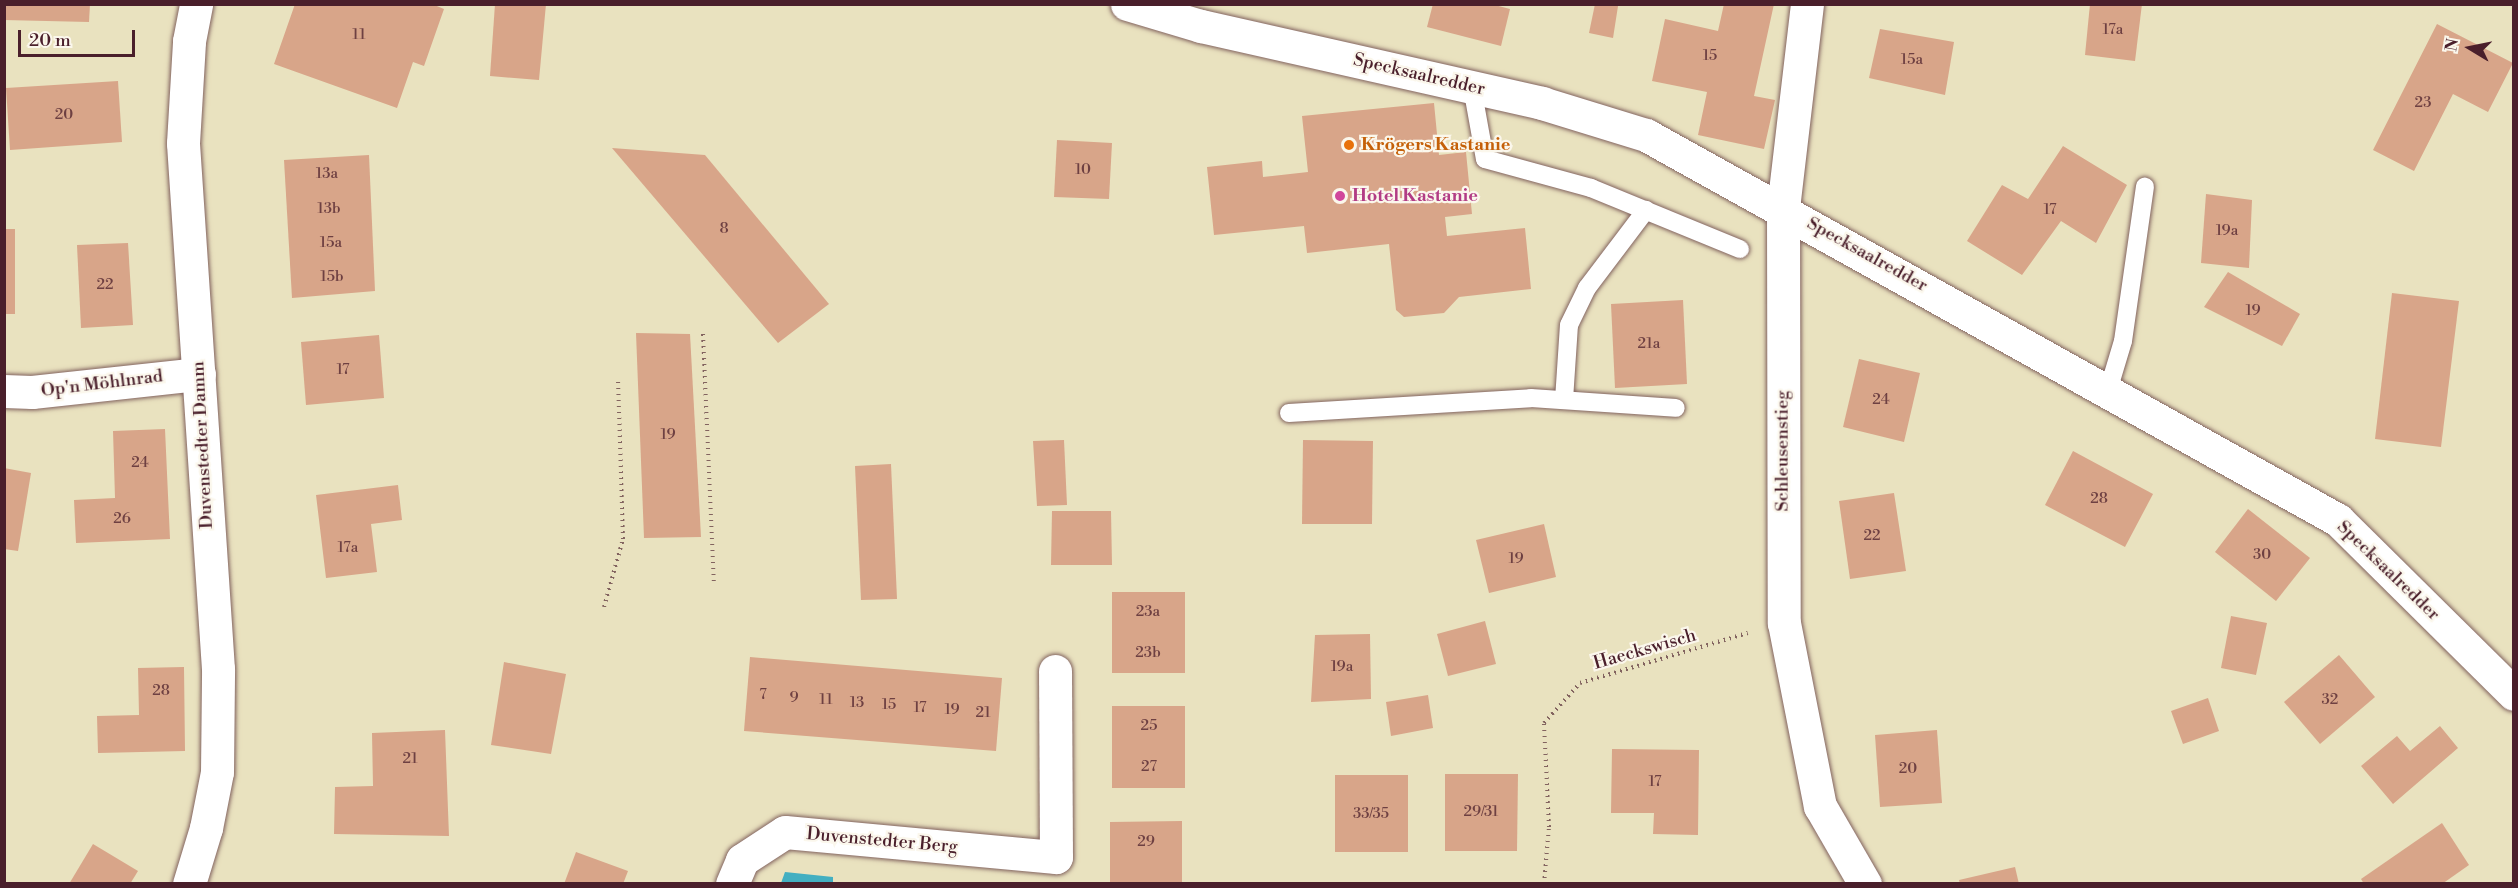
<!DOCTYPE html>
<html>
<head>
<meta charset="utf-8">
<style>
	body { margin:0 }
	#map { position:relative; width:2518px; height:888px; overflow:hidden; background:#e9e2bf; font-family:"Libre Bodoni",serif }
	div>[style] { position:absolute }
	.water>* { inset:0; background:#43afc1 }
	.building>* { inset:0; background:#d8a589 }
	.path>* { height:4px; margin-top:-2px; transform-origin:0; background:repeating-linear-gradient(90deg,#82635f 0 1.5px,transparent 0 6px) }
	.roads { filter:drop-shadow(0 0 2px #82635f) drop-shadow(0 0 2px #82635f) }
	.service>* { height:18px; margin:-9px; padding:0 9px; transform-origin:9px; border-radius:9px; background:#fff }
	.minor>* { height:33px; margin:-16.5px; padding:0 16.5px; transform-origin:16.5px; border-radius:16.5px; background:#fff }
	.tertiary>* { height:33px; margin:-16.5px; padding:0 16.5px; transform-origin:16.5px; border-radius:16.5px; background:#fff }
	.dots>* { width:16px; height:16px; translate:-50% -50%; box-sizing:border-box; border:3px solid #fbf7ec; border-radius:50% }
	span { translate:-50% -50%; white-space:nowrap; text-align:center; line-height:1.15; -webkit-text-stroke:4.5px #fbf7ec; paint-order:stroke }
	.number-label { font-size:15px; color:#6e4042 }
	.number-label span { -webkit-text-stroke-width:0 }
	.street-label { font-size:18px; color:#4a1f2b }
	.food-label { font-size:18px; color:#c56008; font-weight:700 }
	.left { translate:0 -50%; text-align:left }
	.hotel-label { font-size:18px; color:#b23c85; font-weight:700 }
	.frame { position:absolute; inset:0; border:6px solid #4a1f2b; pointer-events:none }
	.north { position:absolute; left:2440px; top:18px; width:60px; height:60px; -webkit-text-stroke:4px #fbf7ec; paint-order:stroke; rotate:280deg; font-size:16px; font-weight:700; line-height:24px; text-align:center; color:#4a1f2b }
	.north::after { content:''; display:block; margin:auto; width:21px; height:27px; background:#4a1f2b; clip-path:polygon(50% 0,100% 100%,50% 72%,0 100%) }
	.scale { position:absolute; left:18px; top:30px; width:117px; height:27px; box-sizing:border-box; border:3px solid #4a1f2b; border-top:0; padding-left:8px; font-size:18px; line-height:21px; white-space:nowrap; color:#4a1f2b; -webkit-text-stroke:4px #fbf7ec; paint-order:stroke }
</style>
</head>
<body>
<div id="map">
	<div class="water">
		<div style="clip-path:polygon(785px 872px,833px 877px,833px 883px,781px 883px)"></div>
	</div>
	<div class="building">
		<div style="clip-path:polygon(4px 4px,90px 4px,89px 22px,4px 20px)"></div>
		<div style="clip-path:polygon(295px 4px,432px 4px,444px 9px,424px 66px,413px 62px,397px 108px,274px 64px)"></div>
		<div style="clip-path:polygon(495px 4px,546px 4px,539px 80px,490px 76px)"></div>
		<div style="clip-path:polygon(1433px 4px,1491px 4px,1510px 9px,1501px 46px,1427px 27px)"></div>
		<div style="clip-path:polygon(1595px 4px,1618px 6px,1613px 38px,1589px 33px)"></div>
		<div style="clip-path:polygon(1724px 4px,1774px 4px,1754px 96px,1775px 100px,1764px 149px,1698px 135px,1707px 92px,1652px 81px,1665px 19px,1718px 31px)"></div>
		<div style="clip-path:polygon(2090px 4px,2142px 4px,2135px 61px,2085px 55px)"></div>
		<div style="clip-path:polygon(2437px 24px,2513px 63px,2488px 112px,2453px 94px,2414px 171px,2373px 150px)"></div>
		<div style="clip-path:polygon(1880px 29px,1954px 42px,1945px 95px,1869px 78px)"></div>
		<div style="clip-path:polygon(118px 81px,122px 142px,10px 150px,6px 88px)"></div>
		<div style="clip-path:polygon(1434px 103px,1439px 155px,1466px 152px,1472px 214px,1445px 217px,1447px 236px,1525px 228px,1531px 289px,1459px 297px,1444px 313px,1404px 317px,1396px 310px,1389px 244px,1307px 253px,1304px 226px,1214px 235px,1207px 167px,1262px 161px,1263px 177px,1308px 172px,1302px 116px)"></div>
		<div style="clip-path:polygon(1057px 140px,1112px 143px,1109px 199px,1054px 197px)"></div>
		<div style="clip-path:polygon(2063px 146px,2127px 185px,2096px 243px,2061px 221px,2022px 275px,1967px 241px,2002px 185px,2028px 199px)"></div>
		<div style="clip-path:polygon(612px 148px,705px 155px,829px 304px,778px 343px)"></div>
		<div style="clip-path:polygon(369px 155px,375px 291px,292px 298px,284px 160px)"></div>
		<div style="clip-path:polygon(2206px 194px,2252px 200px,2249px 268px,2201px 263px)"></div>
		<div style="clip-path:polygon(4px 229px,15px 229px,15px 314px,4px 314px)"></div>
		<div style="clip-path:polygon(128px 243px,133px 325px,81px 328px,77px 245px)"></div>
		<div style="clip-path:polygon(2228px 272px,2300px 314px,2282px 346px,2204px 307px)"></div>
		<div style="clip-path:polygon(2392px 293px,2459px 301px,2441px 447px,2375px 439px)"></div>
		<div style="clip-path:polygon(1683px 300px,1687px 384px,1615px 388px,1611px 304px)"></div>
		<div style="clip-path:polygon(636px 333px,690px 334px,701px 537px,644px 538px)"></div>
		<div style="clip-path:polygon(379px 335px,384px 398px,306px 405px,301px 342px)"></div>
		<div style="clip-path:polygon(1859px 359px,1920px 373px,1904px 442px,1843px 427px)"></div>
		<div style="clip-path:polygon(165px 429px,170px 539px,76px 543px,74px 500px,115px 498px,113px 431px)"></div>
		<div style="clip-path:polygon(1064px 440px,1067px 505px,1037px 506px,1033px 441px)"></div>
		<div style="clip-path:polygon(1303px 440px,1373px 441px,1372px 524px,1302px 524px)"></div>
		<div style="clip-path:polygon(2073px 451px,2153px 494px,2125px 547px,2045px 505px)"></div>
		<div style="clip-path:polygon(891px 464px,897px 599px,861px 600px,855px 466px)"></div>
		<div style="clip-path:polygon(4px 468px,31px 473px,18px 551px,4px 549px)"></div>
		<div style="clip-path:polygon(398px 485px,402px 520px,371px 524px,377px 572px,326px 578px,316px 495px)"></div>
		<div style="clip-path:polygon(1894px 493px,1906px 571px,1850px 579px,1839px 501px)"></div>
		<div style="clip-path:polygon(2248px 509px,2310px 558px,2276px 601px,2215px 552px)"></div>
		<div style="clip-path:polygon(1052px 511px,1111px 511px,1112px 565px,1051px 565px)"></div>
		<div style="clip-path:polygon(1544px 524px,1556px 577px,1489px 593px,1476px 540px)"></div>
		<div style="clip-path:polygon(1112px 592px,1185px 592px,1185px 673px,1112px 673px)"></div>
		<div style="clip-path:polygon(2231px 616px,2267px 623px,2256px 675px,2221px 668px)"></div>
		<div style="clip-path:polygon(1485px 621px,1496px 664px,1448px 676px,1437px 634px)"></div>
		<div style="clip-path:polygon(1370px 634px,1371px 699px,1311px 702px,1315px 635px)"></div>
		<div style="clip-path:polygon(2339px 655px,2375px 697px,2320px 744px,2284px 702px)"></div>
		<div style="clip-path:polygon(750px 657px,1002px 678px,996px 751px,744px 731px)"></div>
		<div style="clip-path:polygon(504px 662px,566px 674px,551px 754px,491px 745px)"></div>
		<div style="clip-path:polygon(184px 667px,185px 751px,98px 753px,97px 716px,139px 715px,138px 668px)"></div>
		<div style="clip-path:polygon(1428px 695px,1433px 728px,1391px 736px,1386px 702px)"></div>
		<div style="clip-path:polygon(2208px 698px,2219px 731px,2183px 744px,2171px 711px)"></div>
		<div style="clip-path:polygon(1112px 706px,1185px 706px,1185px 788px,1112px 788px)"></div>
		<div style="clip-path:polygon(2440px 726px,2458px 748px,2393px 804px,2361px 766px,2397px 736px,2410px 751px)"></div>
		<div style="clip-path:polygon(445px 730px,449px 836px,334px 834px,335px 787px,373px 786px,372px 733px)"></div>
		<div style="clip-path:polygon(1937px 730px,1942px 803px,1880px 807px,1875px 735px)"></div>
		<div style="clip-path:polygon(1612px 749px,1699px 750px,1698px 835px,1653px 834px,1654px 813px,1611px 813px)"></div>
		<div style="clip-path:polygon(1445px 774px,1518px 774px,1517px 851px,1445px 851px)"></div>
		<div style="clip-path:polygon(1335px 775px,1408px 775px,1408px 852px,1335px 852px)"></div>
		<div style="clip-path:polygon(1182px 821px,1182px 884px,1110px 884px,1110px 822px)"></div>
		<div style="clip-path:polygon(2442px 823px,2469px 865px,2442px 884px,2364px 884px,2361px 879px)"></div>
		<div style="clip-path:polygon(93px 844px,138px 871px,130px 884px,69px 884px)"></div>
		<div style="clip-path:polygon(576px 852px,628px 871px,623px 884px,564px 884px)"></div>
		<div style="clip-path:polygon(2015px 867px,2019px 884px,1960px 884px,1959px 880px)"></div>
	</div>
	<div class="path">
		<div style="left:703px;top:334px;width:250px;rotate:87.5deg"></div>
		<div style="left:604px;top:607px;width:71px;rotate:-74.4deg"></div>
		<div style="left:623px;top:539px;width:158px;rotate:-91.8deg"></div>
		<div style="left:1544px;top:884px;width:57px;rotate:-85deg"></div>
		<div style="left:1549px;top:827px;width:104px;rotate:-92.8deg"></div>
		<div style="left:1544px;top:723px;width:54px;rotate:-48deg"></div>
		<div style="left:1580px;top:683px;width:175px;rotate:-16.6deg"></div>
	</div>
	<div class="roads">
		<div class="service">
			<div style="left:1472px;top:87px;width:73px;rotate:79.8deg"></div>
			<div style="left:1485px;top:159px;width:110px;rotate:15.3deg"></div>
			<div style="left:1591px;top:188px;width:161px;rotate:22.3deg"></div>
			<div style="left:2108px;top:391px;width:52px;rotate:-73.3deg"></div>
			<div style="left:2123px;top:341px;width:156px;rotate:-81.9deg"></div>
			<div style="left:1564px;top:400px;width:75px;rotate:-86.2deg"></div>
			<div style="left:1569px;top:325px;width:41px;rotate:-64.1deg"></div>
			<div style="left:1587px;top:288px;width:98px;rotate:-52.9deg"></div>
			<div style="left:1289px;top:413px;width:242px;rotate:-3.5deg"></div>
			<div style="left:1531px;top:398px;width:145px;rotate:3.9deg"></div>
		</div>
		<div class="minor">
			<div style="left:1127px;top:4px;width:77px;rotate:16.6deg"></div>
			<div style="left:1201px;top:26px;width:350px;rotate:12.7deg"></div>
			<div style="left:1542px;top:103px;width:109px;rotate:17.1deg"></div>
			<div style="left:1646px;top:135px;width:792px;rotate:29.09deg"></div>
			<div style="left:2338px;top:520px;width:247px;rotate:44.7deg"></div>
			<div style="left:1807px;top:4px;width:205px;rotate:96.7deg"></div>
			<div style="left:1783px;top:208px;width:415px;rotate:89.9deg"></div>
			<div style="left:1784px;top:623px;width:187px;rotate:78.9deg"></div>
			<div style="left:1820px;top:806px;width:90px;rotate:60deg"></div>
			<div style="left:4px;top:391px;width:28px;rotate:2deg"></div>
			<div style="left:32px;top:392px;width:168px;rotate:-6.2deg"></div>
			<div style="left:732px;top:884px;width:26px;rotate:-67deg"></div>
			<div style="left:742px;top:860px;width:51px;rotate:-33.1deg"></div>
			<div style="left:785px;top:832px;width:272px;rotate:5.3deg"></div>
			<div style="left:1056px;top:857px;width:186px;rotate:-90.3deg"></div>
		</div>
		<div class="tertiary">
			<div style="left:189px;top:884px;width:59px;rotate:-73.1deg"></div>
			<div style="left:206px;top:828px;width:57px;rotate:-78.9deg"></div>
			<div style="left:217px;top:772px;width:103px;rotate:-89.4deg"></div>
			<div style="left:218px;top:669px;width:527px;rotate:-93.81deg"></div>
			<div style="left:183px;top:143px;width:102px;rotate:-86.6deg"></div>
			<div style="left:189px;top:41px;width:38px;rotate:-79deg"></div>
		</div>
	</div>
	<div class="dots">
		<div style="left:1349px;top:145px;background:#e8710a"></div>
		<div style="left:1340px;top:196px;background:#d1479c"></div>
	</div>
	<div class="number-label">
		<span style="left:2113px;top:30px">17a</span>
		<span style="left:359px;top:35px">11</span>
		<span style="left:1710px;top:56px">15</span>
		<span style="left:1912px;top:60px">15a</span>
		<span style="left:2423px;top:103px">23</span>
		<span style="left:64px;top:115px">20</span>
		<span style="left:1083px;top:170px">10</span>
		<span style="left:327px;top:174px">13a</span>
		<span style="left:329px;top:209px">13b</span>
		<span style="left:2050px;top:210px">17</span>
		<span style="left:724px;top:229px">8</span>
		<span style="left:2227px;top:231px">19a</span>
		<span style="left:331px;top:243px">15a</span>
		<span style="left:332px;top:277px">15b</span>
		<span style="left:105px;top:285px">22</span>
		<span style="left:2253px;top:311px">19</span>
		<span style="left:1649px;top:344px">21a</span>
		<span style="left:343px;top:370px">17</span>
		<span style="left:1881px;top:400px">24</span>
		<span style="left:668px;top:435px">19</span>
		<span style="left:140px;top:463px">24</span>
		<span style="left:2099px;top:499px">28</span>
		<span style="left:122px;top:519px">26</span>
		<span style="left:1872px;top:536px">22</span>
		<span style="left:348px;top:548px">17a</span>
		<span style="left:2262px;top:555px">30</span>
		<span style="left:1516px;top:559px">19</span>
		<span style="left:1148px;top:612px">23a</span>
		<span style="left:1148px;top:653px">23b</span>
		<span style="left:1342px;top:667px">19a</span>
		<span style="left:161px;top:691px">28</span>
		<span style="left:763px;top:695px">7</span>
		<span style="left:794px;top:698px">9</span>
		<span style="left:826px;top:700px">11</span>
		<span style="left:2330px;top:700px">32</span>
		<span style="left:857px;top:703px">13</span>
		<span style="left:889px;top:705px">15</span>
		<span style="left:920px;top:708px">17</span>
		<span style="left:952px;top:710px">19</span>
		<span style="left:983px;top:713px">21</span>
		<span style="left:1149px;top:726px">25</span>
		<span style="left:410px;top:759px">21</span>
		<span style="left:1149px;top:767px">27</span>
		<span style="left:1908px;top:769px">20</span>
		<span style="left:1655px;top:782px">17</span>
		<span style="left:1481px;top:812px">29/31</span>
		<span style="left:1371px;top:814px">33/35</span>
		<span style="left:1146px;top:842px">29</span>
	</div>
	<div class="street-label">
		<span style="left:1419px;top:75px;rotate:13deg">Specksaalredder</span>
		<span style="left:1867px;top:255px;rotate:29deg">Specksaalredder</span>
		<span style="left:102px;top:384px;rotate:-7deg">Op'n Möhlnrad</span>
		<span style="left:203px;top:445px;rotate:-93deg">Duvenstedter Damm</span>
		<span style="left:1783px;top:451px;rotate:-90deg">Schleusenstieg</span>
		<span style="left:2388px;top:571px;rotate:44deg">Specksaalredder</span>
		<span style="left:1645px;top:650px;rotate:-16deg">Haeckswisch</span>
		<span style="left:882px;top:841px;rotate:5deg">Duvenstedter Berg</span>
	</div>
	<div class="food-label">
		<span class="left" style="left:1361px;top:145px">Krögers Kastanie</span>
	</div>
	<div class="hotel-label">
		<span class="left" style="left:1352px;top:196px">Hotel Kastanie</span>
	</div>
	<div class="frame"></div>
	<div class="north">N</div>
	<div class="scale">20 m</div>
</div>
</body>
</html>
